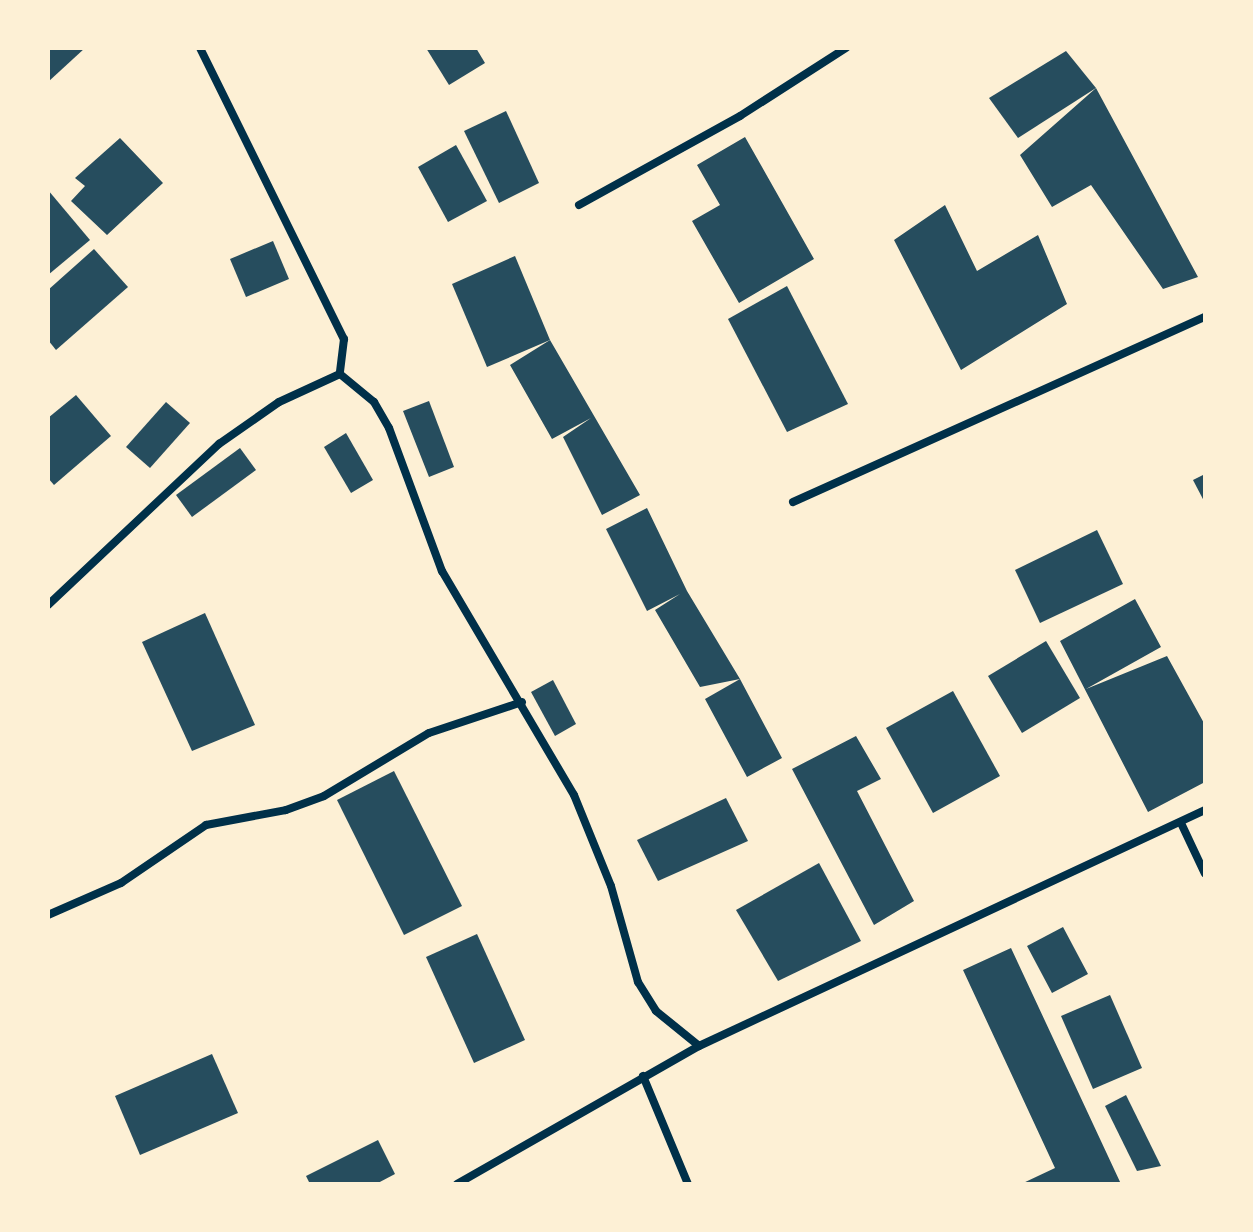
<!DOCTYPE html>
<html>
<head>
<meta charset="utf-8">
<style>
	body { margin:0 }
	#map { position:relative; width:1253px; height:1232px; overflow:hidden; background:#fdf0d5; font-family:"Work Sans",sans-serif }
	div>[style] { position:absolute }
	.building>* { inset:0; background:#264d5e }
	.minor>* { height:8px; margin:-4px; padding:0 4px; transform-origin:4px; border-radius:4px; background:#003049 }
	span { translate:-50% -50%; white-space:nowrap; text-align:center; line-height:1.15; -webkit-text-stroke:8px #fdf0d5; paint-order:stroke }
	.frame { position:absolute; inset:0; border:50px solid #fdf0d5; pointer-events:none }
</style>
</head>
<body>
<div id="map">
	<div class="building">
		<div style="clip-path:polygon(49px 48px,85px 48px,48px 82px)"></div>
		<div style="clip-path:polygon(426px 48px,476px 48px,485px 63px,449px 85px)"></div>
		<div style="clip-path:polygon(1066px 51px,1096px 88px,1018px 138px,989px 98px)"></div>
		<div style="clip-path:polygon(1096px 88px,1198px 277px,1163px 289px,1091px 185px,1052px 207px,1020px 155px)"></div>
		<div style="clip-path:polygon(506px 111px,539px 183px,499px 203px,464px 131px)"></div>
		<div style="clip-path:polygon(745px 137px,814px 259px,739px 303px,692px 221px,720px 205px,697px 165px)"></div>
		<div style="clip-path:polygon(120px 138px,163px 183px,107px 235px,71px 201px,85px 186px,75px 178px)"></div>
		<div style="clip-path:polygon(456px 145px,487px 201px,448px 222px,418px 167px)"></div>
		<div style="clip-path:polygon(48px 190px,90px 240px,48px 275px)"></div>
		<div style="clip-path:polygon(945px 205px,977px 271px,1038px 235px,1067px 304px,961px 370px,894px 240px)"></div>
		<div style="clip-path:polygon(273px 241px,289px 279px,246px 297px,230px 259px)"></div>
		<div style="clip-path:polygon(94px 249px,128px 287px,56px 350px,48px 340px,48px 290px)"></div>
		<div style="clip-path:polygon(515px 256px,550px 340px,487px 367px,452px 284px)"></div>
		<div style="clip-path:polygon(787px 286px,848px 404px,787px 432px,728px 319px)"></div>
		<div style="clip-path:polygon(550px 340px,640px 495px,602px 515px,563px 437px,591px 418px,552px 439px,510px 365px)"></div>
		<div style="clip-path:polygon(76px 395px,111px 436px,54px 485px,48px 478px,48px 418px)"></div>
		<div style="clip-path:polygon(429px 401px,454px 467px,429px 477px,403px 411px)"></div>
		<div style="clip-path:polygon(166px 402px,190px 423px,150px 468px,126px 447px)"></div>
		<div style="clip-path:polygon(346px 433px,373px 480px,351px 493px,324px 447px)"></div>
		<div style="clip-path:polygon(240px 448px,256px 470px,192px 517px,176px 495px)"></div>
		<div style="clip-path:polygon(1205px 474px,1205px 503px,1193px 480px)"></div>
		<div style="clip-path:polygon(647px 508px,687px 591px,740px 679px,782px 758px,747px 777px,705px 699px,740px 679px,700px 687px,655px 610px,680px 594px,647px 611px,606px 529px)"></div>
		<div style="clip-path:polygon(1097px 530px,1123px 584px,1040px 623px,1015px 570px)"></div>
		<div style="clip-path:polygon(1135px 599px,1161px 647px,1086px 689px,1167px 656px,1205px 725px,1205px 782px,1148px 812px,1060px 641px)"></div>
		<div style="clip-path:polygon(205px 613px,255px 725px,192px 751px,142px 642px)"></div>
		<div style="clip-path:polygon(1046px 641px,1080px 698px,1022px 733px,988px 676px)"></div>
		<div style="clip-path:polygon(553px 680px,576px 724px,555px 736px,531px 692px)"></div>
		<div style="clip-path:polygon(953px 691px,1000px 776px,933px 813px,886px 728px)"></div>
		<div style="clip-path:polygon(856px 736px,881px 779px,857px 791px,914px 901px,874px 925px,792px 769px)"></div>
		<div style="clip-path:polygon(394px 771px,462px 906px,404px 935px,337px 800px)"></div>
		<div style="clip-path:polygon(726px 798px,748px 841px,658px 881px,637px 840px)"></div>
		<div style="clip-path:polygon(819px 863px,861px 941px,778px 981px,736px 910px)"></div>
		<div style="clip-path:polygon(1063px 927px,1088px 974px,1052px 993px,1027px 946px)"></div>
		<div style="clip-path:polygon(477px 934px,525px 1040px,474px 1063px,426px 957px)"></div>
		<div style="clip-path:polygon(1011px 948px,1121px 1184px,1021px 1184px,1055px 1168px,963px 970px)"></div>
		<div style="clip-path:polygon(1110px 995px,1142px 1068px,1093px 1089px,1061px 1016px)"></div>
		<div style="clip-path:polygon(212px 1054px,238px 1113px,140px 1155px,115px 1096px)"></div>
		<div style="clip-path:polygon(1126px 1095px,1161px 1166px,1137px 1171px,1105px 1106px)"></div>
		<div style="clip-path:polygon(378px 1140px,395px 1174px,376px 1184px,310px 1184px,306px 1176px)"></div>
	</div>
	<div class="minor">
		<div style="left:200px;top:48px;width:325px;rotate:63.7deg"></div>
		<div style="left:344px;top:339px;width:35px;rotate:97deg"></div>
		<div style="left:579px;top:205px;width:184px;rotate:-28.9deg"></div>
		<div style="left:740px;top:116px;width:126px;rotate:-32.7deg"></div>
		<div style="left:340px;top:374px;width:44px;rotate:39.5deg"></div>
		<div style="left:374px;top:402px;width:30px;rotate:60deg"></div>
		<div style="left:389px;top:428px;width:153px;rotate:69.7deg"></div>
		<div style="left:442px;top:571px;width:260px;rotate:59.5deg"></div>
		<div style="left:574px;top:795px;width:98px;rotate:67.9deg"></div>
		<div style="left:611px;top:886px;width:100px;rotate:74.3deg"></div>
		<div style="left:638px;top:982px;width:34px;rotate:58deg"></div>
		<div style="left:656px;top:1011px;width:55px;rotate:39.1deg"></div>
		<div style="left:793px;top:502px;width:452px;rotate:-24.2deg"></div>
		<div style="left:48px;top:605px;width:235px;rotate:-43.3deg"></div>
		<div style="left:219px;top:444px;width:73px;rotate:-35deg"></div>
		<div style="left:279px;top:402px;width:67px;rotate:-24.7deg"></div>
		<div style="left:1181px;top:823px;width:56px;rotate:64.8deg"></div>
		<div style="left:48px;top:915px;width:80px;rotate:-23.7deg"></div>
		<div style="left:121px;top:883px;width:103px;rotate:-34.3deg"></div>
		<div style="left:206px;top:825px;width:81px;rotate:-10.6deg"></div>
		<div style="left:286px;top:810px;width:40px;rotate:-20.2deg"></div>
		<div style="left:324px;top:796px;width:122px;rotate:-31deg"></div>
		<div style="left:429px;top:733px;width:98px;rotate:-18.4deg"></div>
		<div style="left:643px;top:1076px;width:117px;rotate:67.4deg"></div>
		<div style="left:457px;top:1184px;width:279px;rotate:-29.7deg"></div>
		<div style="left:699px;top:1046px;width:558px;rotate:-25deg"></div>
	</div>
	<div class="frame"></div>
</div>
</body>
</html>
